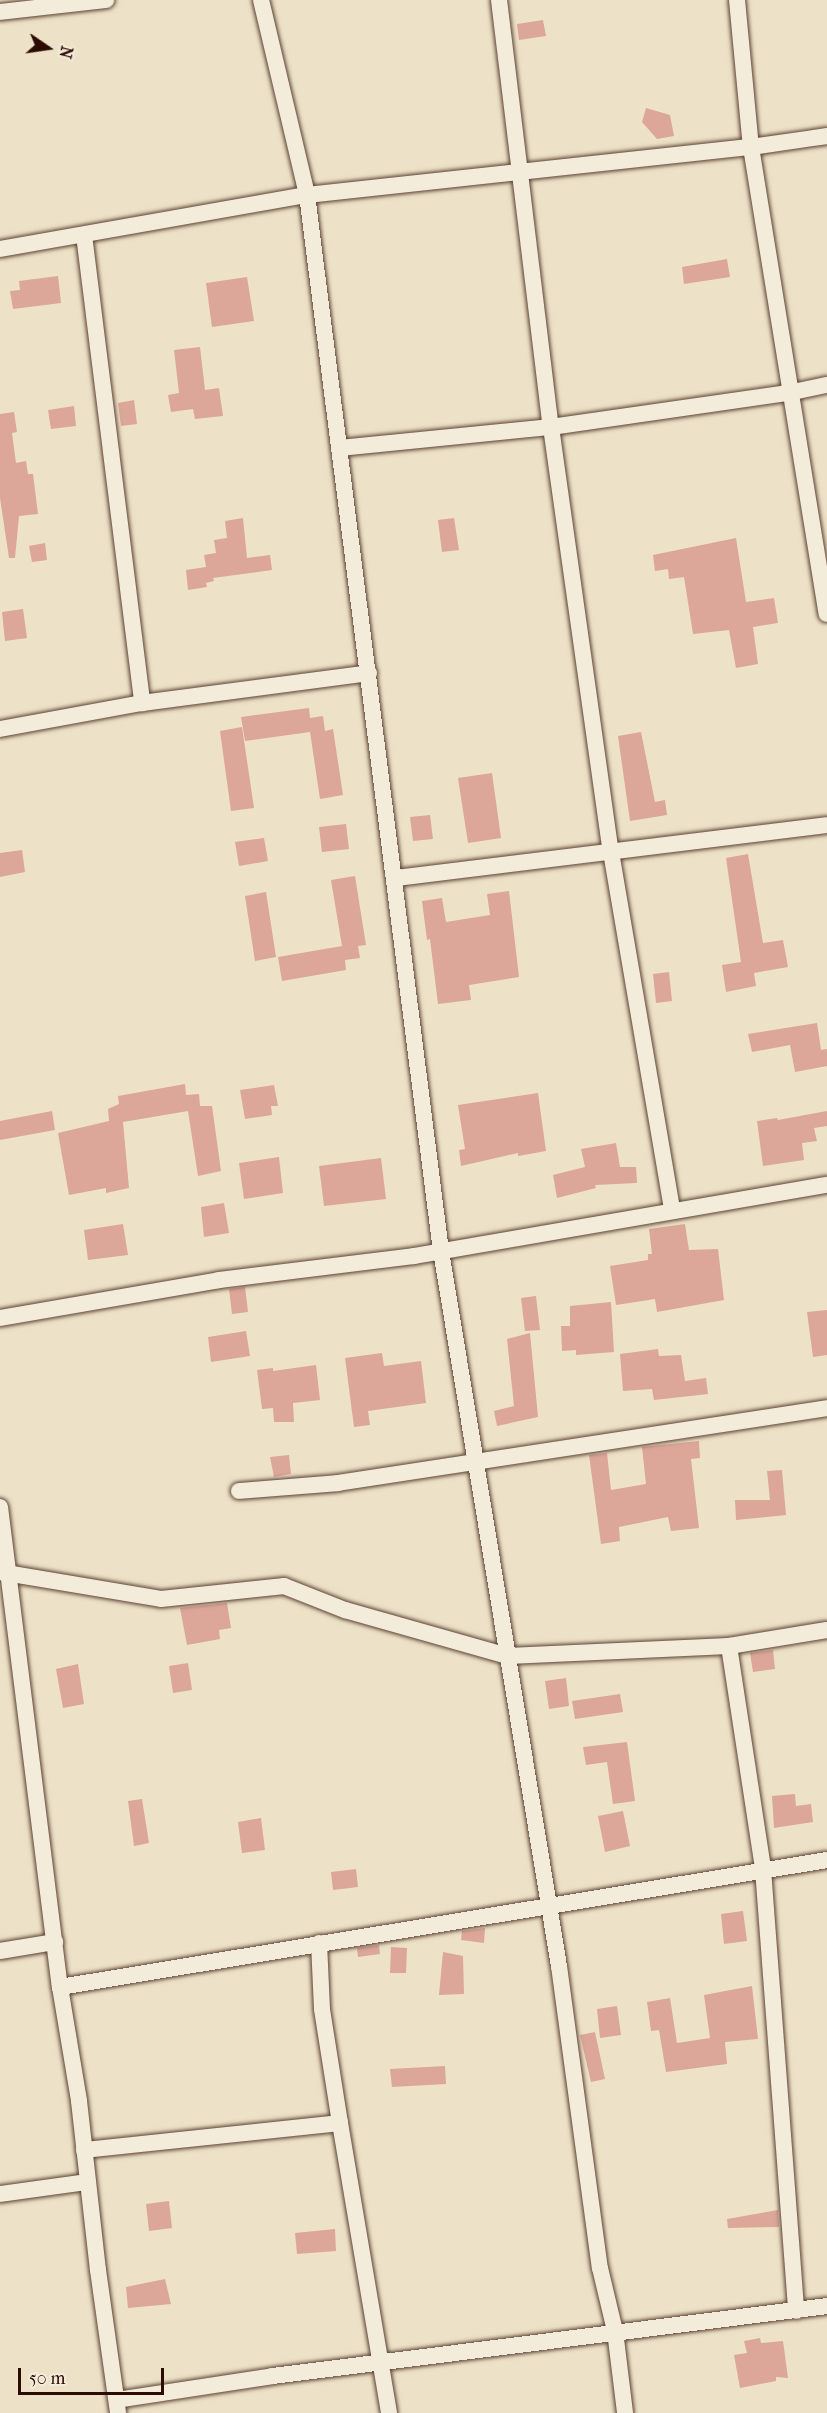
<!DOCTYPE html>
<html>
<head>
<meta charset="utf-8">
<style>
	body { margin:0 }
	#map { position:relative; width:827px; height:2413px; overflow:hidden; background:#ede2c7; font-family:"IM FELL French Canon",serif }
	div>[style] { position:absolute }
	.building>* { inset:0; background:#dca699 }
	.roads { filter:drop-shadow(0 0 2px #5c4133) drop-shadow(0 0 2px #5c4133) }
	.minor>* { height:16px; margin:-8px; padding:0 8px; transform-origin:8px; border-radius:8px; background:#f3ecdb }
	span { translate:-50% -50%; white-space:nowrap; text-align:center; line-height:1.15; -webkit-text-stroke:4.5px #f3ecdb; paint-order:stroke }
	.north { position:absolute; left:18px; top:18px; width:60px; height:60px; -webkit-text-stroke:4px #f3ecdb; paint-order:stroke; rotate:103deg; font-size:16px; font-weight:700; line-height:24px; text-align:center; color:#2b0b02 }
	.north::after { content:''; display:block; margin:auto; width:21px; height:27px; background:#2b0b02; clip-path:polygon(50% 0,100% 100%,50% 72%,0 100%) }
	.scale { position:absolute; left:18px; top:2368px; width:146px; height:27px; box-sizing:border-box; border:3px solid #2b0b02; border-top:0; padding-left:8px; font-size:18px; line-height:21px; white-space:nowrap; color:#2b0b02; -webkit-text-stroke:4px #f3ecdb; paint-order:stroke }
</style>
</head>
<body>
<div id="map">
	<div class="building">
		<div style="clip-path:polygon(543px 20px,546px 36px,519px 40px,517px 24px)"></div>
		<div style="clip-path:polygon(646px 108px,670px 115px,674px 136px,657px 139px,642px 122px)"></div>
		<div style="clip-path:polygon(727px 259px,730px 277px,684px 284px,682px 267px)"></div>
		<div style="clip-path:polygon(58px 276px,61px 303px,13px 309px,10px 291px,20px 290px,19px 281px)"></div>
		<div style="clip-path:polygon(247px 277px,254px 321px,212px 327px,206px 283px)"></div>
		<div style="clip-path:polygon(200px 347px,205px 390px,219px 388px,223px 416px,195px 419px,193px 409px,171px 412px,168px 395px,179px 393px,174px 350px)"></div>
		<div style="clip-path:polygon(134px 400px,137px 424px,121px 426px,118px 403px)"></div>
		<div style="clip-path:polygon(74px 406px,76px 426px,51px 429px,48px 410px)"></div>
		<div style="clip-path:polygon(14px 412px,17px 432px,12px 433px,16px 463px,26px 461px,28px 474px,33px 474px,38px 514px,19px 516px,15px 558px,9px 558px,0 498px,0 414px)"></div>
		<div style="clip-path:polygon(243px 518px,247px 558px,270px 555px,272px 570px,213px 578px,214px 581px,206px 583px,207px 587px,188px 590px,186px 570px,206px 567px,204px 555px,216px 553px,214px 540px,227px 538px,225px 521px)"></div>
		<div style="clip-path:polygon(454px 518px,459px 550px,442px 552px,438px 520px)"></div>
		<div style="clip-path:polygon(736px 538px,746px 602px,774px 598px,778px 623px,753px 627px,758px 664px,736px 668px,729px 630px,693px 634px,684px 577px,669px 579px,668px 569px,655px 571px,653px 555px)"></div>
		<div style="clip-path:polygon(45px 543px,47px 560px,32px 562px,29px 546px)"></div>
		<div style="clip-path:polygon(23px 609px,27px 638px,5px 641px,2px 612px)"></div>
		<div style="clip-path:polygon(309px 708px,310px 718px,323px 716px,325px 731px,333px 729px,343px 795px,320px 799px,310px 732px,245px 741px,241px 717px)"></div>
		<div style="clip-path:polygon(242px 727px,254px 808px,231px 811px,220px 731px)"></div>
		<div style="clip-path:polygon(641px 732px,655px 802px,665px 800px,667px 815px,630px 821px,618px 736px)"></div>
		<div style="clip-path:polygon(492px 773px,501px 838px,468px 843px,458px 778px)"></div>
		<div style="clip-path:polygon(430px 815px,433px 839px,413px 841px,410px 817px)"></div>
		<div style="clip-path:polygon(346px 824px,349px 849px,322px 852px,319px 827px)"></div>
		<div style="clip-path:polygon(264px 838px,268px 861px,239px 866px,235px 842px)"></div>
		<div style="clip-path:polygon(22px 850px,25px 872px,0 877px,0 853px)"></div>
		<div style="clip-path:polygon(748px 854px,763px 943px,783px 940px,788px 967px,754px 973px,756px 986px,726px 992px,722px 965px,741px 962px,726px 858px)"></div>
		<div style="clip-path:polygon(355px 876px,366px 945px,358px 946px,360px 958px,345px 960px,346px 970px,282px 981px,278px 957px,342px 946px,331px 880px)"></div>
		<div style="clip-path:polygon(509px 891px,519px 977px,469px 985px,471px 1000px,438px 1004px,430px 939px,427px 940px,422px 901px,442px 898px,446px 922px,490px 915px,487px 894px)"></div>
		<div style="clip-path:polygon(266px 892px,276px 957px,255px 961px,245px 896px)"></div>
		<div style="clip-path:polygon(669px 972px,672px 1001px,656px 1003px,653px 974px)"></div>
		<div style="clip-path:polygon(817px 1023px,821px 1050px,827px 1049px,827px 1066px,795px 1072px,790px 1045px,752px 1052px,748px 1034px)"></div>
		<div style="clip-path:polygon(185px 1084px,186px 1095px,199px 1094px,200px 1106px,212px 1106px,221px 1171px,198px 1176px,188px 1111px,123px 1122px,129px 1188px,106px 1193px,106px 1188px,69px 1195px,58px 1133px,109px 1121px,108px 1109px,119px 1104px,118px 1096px)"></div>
		<div style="clip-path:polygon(274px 1085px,278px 1106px,271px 1106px,272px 1115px,245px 1119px,240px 1090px)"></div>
		<div style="clip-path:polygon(538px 1093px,546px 1151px,518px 1156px,518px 1153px,461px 1166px,459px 1150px,465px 1149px,458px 1105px)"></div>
		<div style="clip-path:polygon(52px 1111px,55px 1130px,0 1140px,0 1121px)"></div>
		<div style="clip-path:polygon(827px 1111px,827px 1126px,814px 1128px,817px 1141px,802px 1143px,804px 1160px,763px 1166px,757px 1121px,777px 1118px,778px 1120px)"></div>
		<div style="clip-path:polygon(616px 1143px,620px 1167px,636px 1167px,637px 1183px,595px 1185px,596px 1188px,557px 1198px,553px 1175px,585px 1167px,581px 1149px)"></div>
		<div style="clip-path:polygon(279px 1157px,283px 1193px,244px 1199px,239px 1163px)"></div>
		<div style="clip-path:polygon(381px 1158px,386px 1199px,324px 1206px,319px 1166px)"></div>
		<div style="clip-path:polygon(224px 1203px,229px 1233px,204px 1237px,201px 1207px)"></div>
		<div style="clip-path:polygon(123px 1224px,128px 1255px,88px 1260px,84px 1230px)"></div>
		<div style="clip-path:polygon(685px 1224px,689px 1250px,718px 1249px,724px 1300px,657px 1312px,655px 1299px,616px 1305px,610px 1266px,648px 1260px,648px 1254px,652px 1254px,649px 1229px)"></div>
		<div style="clip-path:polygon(245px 1287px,248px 1312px,232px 1314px,229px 1289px)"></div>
		<div style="clip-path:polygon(536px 1296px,540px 1330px,525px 1331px,521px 1298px)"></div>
		<div style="clip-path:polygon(611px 1302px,614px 1352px,576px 1355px,576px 1350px,562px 1351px,561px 1326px,570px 1326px,570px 1306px)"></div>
		<div style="clip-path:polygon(827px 1310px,827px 1355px,813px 1357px,807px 1312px)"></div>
		<div style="clip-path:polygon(246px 1331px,250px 1356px,211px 1362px,208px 1337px)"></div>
		<div style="clip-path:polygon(530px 1333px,538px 1417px,497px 1426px,494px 1411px,514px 1406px,507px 1339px)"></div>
		<div style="clip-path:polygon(658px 1349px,659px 1356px,681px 1355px,685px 1381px,706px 1378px,708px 1394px,654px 1400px,652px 1389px,623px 1391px,620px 1354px)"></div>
		<div style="clip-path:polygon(382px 1353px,384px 1366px,421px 1361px,426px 1403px,368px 1411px,370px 1425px,354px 1427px,345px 1358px)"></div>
		<div style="clip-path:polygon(316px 1365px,320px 1400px,293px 1403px,294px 1422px,274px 1422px,273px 1408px,262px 1409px,257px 1370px,273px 1368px,273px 1371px)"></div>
		<div style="clip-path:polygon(699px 1441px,700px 1458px,691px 1459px,699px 1528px,671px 1531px,668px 1517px,619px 1527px,620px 1541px,601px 1544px,589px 1455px,607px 1453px,611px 1490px,646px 1484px,642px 1447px)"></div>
		<div style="clip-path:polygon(289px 1455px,291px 1474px,274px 1477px,270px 1457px)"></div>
		<div style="clip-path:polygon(782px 1470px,786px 1515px,736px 1520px,735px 1500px,770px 1500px,767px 1471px)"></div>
		<div style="clip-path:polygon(227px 1603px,231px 1628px,219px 1630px,220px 1639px,187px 1645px,180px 1608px)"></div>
		<div style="clip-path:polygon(773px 1650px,775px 1669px,753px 1672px,750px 1653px)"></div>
		<div style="clip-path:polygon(188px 1663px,192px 1690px,173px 1693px,169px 1666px)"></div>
		<div style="clip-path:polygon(78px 1664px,84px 1704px,63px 1708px,56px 1669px)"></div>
		<div style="clip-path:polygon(566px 1678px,569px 1706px,549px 1709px,545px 1681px)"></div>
		<div style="clip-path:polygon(620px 1694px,623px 1712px,575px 1719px,572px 1701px)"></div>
		<div style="clip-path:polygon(627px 1742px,635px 1801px,613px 1804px,607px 1762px,586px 1765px,583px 1747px)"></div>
		<div style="clip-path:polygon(795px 1794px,796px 1806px,811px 1804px,813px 1822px,774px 1828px,772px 1796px)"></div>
		<div style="clip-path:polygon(142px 1799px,149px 1843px,134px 1846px,128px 1801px)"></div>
		<div style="clip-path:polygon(623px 1811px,630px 1846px,605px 1852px,598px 1816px)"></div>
		<div style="clip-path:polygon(261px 1818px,265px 1850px,242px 1853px,238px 1822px)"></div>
		<div style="clip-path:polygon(356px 1869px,358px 1887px,333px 1890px,331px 1872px)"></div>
		<div style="clip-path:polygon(743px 1911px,747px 1941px,724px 1944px,721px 1914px)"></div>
		<div style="clip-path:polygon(485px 1928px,484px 1943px,461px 1940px,462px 1931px)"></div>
		<div style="clip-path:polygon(379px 1945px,380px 1954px,358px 1957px,357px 1948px)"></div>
		<div style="clip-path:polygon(391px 1947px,407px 1948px,406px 1973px,390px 1973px)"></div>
		<div style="clip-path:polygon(443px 1952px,463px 1956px,464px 1994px,439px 1995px)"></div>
		<div style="clip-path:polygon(752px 1986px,758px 2039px,725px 2042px,727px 2064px,666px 2072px,659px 2030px,651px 2031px,647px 2002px,670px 1998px,677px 2043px,710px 2038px,704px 1995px)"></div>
		<div style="clip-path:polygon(617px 2006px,621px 2035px,600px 2038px,597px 2009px)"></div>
		<div style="clip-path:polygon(595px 2032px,605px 2079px,591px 2082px,580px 2035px)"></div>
		<div style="clip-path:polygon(445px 2066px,446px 2084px,392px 2087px,390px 2069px)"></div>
		<div style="clip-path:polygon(169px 2201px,172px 2228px,149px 2231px,146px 2204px)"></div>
		<div style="clip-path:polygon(778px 2210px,779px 2227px,728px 2228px,727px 2219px)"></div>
		<div style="clip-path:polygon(335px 2229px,336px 2251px,297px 2254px,295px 2233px)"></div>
		<div style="clip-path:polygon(165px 2279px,171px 2304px,128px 2308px,126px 2287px)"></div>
		<div style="clip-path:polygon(760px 2338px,761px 2343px,783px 2341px,788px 2378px,776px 2377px,776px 2381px,740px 2388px,734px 2355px,747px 2353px,744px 2341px)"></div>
	</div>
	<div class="roads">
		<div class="minor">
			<div style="left:261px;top:0;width:200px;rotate:76.7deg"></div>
			<div style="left:307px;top:195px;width:1064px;rotate:82.77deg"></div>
			<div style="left:441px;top:1251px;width:725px;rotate:80.63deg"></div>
			<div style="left:559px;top:1966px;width:305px;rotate:82.3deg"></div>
			<div style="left:600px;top:2268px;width:65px;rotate:76.6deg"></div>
			<div style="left:615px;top:2331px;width:83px;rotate:83deg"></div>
			<div style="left:499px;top:0;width:430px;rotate:83.1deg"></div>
			<div style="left:551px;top:427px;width:429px;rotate:82deg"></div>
			<div style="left:611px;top:852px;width:363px;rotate:80.3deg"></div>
			<div style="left:737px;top:0;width:148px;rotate:84.6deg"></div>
			<div style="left:751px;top:147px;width:473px;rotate:80.8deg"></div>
			<div style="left:0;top:12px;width:107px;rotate:-6.5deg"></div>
			<div style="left:84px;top:235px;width:472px;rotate:82.9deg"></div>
			<div style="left:0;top:249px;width:312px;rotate:-10deg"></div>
			<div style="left:307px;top:195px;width:447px;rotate:-6.2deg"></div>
			<div style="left:751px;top:147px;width:77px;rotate:-8.2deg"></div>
			<div style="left:340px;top:448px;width:212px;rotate:-5.7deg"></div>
			<div style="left:551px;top:427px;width:245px;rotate:-8.2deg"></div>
			<div style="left:793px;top:392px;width:35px;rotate:-12deg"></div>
			<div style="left:0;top:729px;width:144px;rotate:-10.4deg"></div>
			<div style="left:142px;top:703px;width:229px;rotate:-7.5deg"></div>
			<div style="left:396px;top:878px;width:434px;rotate:-7deg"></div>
			<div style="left:0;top:1318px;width:222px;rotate:-9.8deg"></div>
			<div style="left:219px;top:1280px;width:196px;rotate:-7deg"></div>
			<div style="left:414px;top:1256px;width:419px;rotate:-9.8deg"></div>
			<div style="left:239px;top:1491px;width:99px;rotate:-4.6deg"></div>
			<div style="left:338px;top:1483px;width:495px;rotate:-8.7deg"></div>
			<div style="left:0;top:1507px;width:484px;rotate:82.9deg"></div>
			<div style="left:60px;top:1987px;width:116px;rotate:80.5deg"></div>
			<div style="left:79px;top:2101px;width:170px;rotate:83.6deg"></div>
			<div style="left:98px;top:2270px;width:144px;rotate:82deg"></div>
			<div style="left:0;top:1572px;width:163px;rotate:9.5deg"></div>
			<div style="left:161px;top:1599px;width:124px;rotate:-6deg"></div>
			<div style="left:284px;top:1586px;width:66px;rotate:21.5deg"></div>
			<div style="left:345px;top:1610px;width:169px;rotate:15.8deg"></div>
			<div style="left:508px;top:1656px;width:221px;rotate:-2.6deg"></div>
			<div style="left:729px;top:1646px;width:99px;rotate:-9.3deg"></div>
			<div style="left:729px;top:1646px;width:226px;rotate:81.3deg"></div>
			<div style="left:763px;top:1869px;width:443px;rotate:85.7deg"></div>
			<div style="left:0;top:1951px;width:56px;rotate:-9.3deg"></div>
			<div style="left:60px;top:1987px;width:777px;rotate:-9.4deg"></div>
			<div style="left:340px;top:2123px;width:294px;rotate:80.4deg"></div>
			<div style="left:84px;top:2150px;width:257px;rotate:-6deg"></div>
			<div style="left:340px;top:2123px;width:115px;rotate:-99deg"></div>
			<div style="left:322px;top:2009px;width:66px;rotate:-92.6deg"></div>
			<div style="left:0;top:2194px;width:88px;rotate:-7.9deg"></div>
			<div style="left:117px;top:2400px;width:158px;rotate:-8.7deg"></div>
			<div style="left:273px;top:2376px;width:558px;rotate:-7.2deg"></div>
		</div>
	</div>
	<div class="north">N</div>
	<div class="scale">50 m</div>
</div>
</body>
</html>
